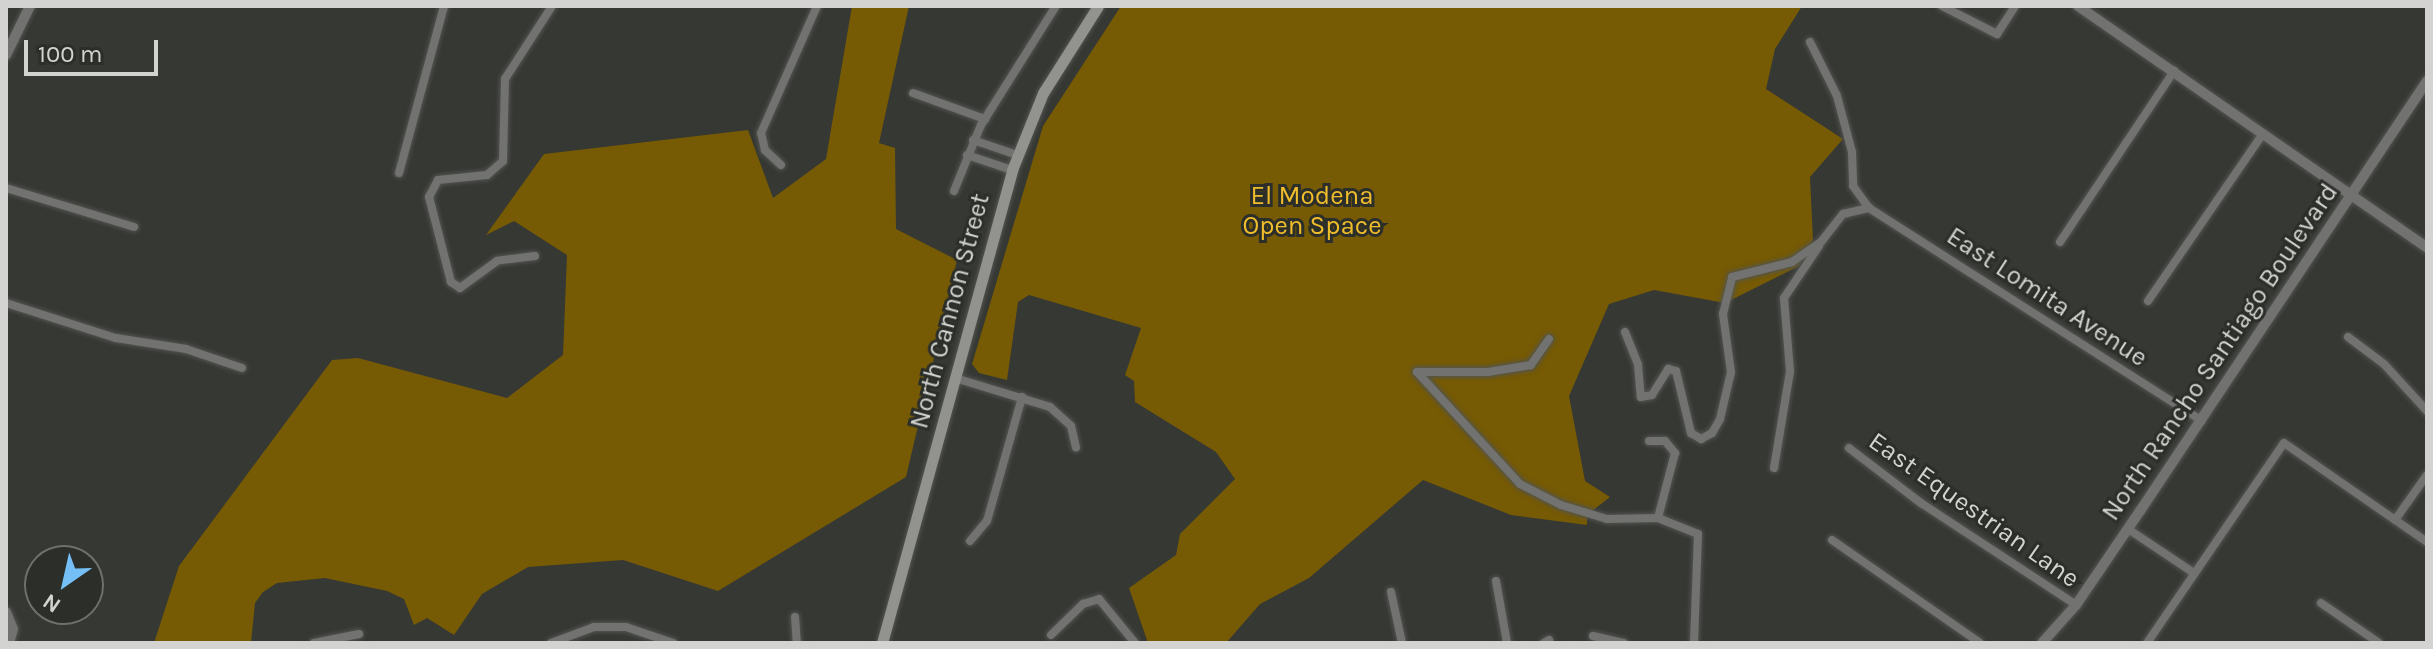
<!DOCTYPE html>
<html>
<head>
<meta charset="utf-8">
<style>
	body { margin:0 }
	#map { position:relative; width:2433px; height:649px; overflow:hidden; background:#363834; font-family:Karla,sans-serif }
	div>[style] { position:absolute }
	.green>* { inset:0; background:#765a04 }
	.roads { filter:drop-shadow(0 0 2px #525450) drop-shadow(0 0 2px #525450) }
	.minor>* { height:8px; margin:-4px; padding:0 4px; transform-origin:4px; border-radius:4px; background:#727270 }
	.tertiary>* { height:10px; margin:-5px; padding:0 5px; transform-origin:5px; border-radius:5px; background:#727270 }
	.secondary>* { height:11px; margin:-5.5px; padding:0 5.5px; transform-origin:5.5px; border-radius:5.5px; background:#92938f }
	span { translate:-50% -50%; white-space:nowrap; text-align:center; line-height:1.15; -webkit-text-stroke:6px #2c2e2a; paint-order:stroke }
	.park-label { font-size:26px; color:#efbd2b }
	.street-label { font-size:26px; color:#d3d4d1 }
	.frame { position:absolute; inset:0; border:8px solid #d3d4d1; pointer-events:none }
	.north { position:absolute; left:24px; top:545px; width:80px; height:80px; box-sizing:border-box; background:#2c2e2a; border:2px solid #6f706d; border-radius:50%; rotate:214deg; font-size:22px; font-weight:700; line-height:32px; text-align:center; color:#d3d4d1 }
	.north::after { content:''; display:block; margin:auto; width:28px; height:36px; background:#74c0f6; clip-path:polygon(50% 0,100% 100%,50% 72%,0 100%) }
	.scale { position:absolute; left:24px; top:40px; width:134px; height:36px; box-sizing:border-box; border:4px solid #d3d4d1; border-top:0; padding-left:10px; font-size:24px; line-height:28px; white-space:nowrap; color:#d3d4d1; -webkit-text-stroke:6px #2c2e2a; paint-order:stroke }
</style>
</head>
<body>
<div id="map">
	<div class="green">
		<div style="clip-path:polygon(852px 6px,909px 6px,879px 143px,895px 148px,896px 229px,957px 260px,906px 477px,718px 591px,623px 560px,528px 567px,482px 594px,454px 635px,427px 618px,414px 625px,404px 599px,387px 591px,325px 578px,277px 583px,263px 592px,255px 603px,251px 643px,154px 643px,179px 566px,332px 360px,358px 358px,507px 398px,563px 355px,567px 255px,514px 221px,486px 235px,544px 154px,748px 130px,773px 198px,826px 159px)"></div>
		<div style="clip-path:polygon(1121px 6px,1802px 6px,1775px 49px,1766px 89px,1843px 139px,1810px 177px,1813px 240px,1799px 266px,1725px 303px,1654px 290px,1609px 304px,1569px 396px,1585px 481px,1610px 497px,1587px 515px,1587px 525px,1511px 515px,1423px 480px,1309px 578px,1260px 604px,1226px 643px,1148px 643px,1129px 588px,1176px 555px,1180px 534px,1235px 479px,1216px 452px,1135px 402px,1134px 381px,1125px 375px,1141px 328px,1029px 295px,1018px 302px,1007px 380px,979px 373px,972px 364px,1043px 126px)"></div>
	</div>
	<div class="roads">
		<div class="minor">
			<div style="left:1942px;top:6px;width:62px;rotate:27deg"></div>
			<div style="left:1997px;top:34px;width:33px;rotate:-57deg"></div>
			<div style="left:1810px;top:42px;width:60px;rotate:63.4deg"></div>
			<div style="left:1837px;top:96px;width:58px;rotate:75deg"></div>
			<div style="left:1852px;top:152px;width:34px;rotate:88deg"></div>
			<div style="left:1853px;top:186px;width:27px;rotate:54deg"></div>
			<div style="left:1869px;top:208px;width:395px;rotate:32.6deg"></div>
			<div style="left:913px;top:93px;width:77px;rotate:19.9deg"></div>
			<div style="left:973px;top:140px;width:46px;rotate:18.8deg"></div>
			<div style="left:967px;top:155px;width:47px;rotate:18.4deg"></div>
			<div style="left:781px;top:165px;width:22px;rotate:-137deg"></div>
			<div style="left:765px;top:150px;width:17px;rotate:-103deg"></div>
			<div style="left:761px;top:133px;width:139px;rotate:-66.2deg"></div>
			<div style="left:399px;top:173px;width:173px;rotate:-74.9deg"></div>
			<div style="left:6px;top:188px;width:134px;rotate:16.9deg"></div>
			<div style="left:954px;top:191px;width:71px;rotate:-67.8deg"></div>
			<div style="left:981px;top:125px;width:141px;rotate:-57.8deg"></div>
			<div style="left:2060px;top:242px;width:206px;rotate:-56.3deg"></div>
			<div style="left:535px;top:256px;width:38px;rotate:173deg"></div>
			<div style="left:497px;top:261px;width:46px;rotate:143.9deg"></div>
			<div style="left:460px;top:288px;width:11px;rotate:-146deg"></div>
			<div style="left:451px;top:282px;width:88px;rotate:-104.5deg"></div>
			<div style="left:429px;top:197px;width:19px;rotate:-62deg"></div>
			<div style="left:438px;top:180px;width:49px;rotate:-5.8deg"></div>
			<div style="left:487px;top:175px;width:21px;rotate:-41deg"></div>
			<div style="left:503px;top:161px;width:82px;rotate:-88.6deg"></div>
			<div style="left:505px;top:79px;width:87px;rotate:-57.2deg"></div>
			<div style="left:2148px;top:301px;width:201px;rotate:-55.5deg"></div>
			<div style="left:6px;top:303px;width:115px;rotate:17.7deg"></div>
			<div style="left:116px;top:338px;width:71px;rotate:8.9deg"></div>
			<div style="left:186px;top:349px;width:59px;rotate:18.7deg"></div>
			<div style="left:1625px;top:332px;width:35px;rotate:68deg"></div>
			<div style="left:1638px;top:365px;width:32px;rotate:85deg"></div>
			<div style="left:1641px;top:397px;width:11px;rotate:-10deg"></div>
			<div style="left:1652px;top:395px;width:31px;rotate:-58deg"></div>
			<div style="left:1668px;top:369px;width:8px;rotate:14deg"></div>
			<div style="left:1676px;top:371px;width:64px;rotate:76.4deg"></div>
			<div style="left:1691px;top:433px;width:12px;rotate:31deg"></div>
			<div style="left:1701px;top:439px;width:13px;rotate:-29deg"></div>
			<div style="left:1712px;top:433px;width:16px;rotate:-60deg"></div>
			<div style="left:1720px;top:419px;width:48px;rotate:-76.8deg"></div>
			<div style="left:1731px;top:372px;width:59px;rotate:-97.9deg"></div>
			<div style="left:1723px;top:314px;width:38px;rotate:-76deg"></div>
			<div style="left:1732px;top:277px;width:62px;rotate:-14deg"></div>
			<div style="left:1792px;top:262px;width:35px;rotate:-35deg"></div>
			<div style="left:1821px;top:242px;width:36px;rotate:-52deg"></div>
			<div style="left:1843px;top:214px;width:27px;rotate:-13deg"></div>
			<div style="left:2348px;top:337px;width:45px;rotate:36.9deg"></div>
			<div style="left:2384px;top:364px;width:64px;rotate:47.5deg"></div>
			<div style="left:1549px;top:339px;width:32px;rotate:125deg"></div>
			<div style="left:1531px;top:365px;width:44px;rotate:170.8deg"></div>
			<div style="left:1488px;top:372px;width:71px;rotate:180deg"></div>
			<div style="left:1417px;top:372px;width:152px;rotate:47.4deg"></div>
			<div style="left:1520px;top:484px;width:46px;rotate:27.1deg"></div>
			<div style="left:1561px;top:505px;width:48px;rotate:16.9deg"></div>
			<div style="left:1607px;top:519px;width:51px;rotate:-1.1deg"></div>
			<div style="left:1658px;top:518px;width:43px;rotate:21.8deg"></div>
			<div style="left:1698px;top:534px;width:109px;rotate:92.1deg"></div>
			<div style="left:955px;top:378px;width:99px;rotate:17deg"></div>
			<div style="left:1050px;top:407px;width:28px;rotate:42deg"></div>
			<div style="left:1071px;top:426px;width:22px;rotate:77deg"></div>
			<div style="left:1649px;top:441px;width:16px"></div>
			<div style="left:1665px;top:441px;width:16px;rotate:50deg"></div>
			<div style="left:1675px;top:453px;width:67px;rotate:104.7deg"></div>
			<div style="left:1849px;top:448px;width:91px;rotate:37.4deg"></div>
			<div style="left:1921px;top:503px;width:186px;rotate:33.3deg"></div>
			<div style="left:1774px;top:468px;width:98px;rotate:-80.6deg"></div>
			<div style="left:1790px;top:371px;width:73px;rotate:-94.7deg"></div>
			<div style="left:1784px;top:298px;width:63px;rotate:-56.1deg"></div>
			<div style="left:2395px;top:520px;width:55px;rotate:-54.6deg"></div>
			<div style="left:2128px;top:529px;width:79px;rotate:33.7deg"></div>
			<div style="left:1832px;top:540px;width:180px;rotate:34.8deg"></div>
			<div style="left:970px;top:541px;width:26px;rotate:-50deg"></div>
			<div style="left:987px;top:521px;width:129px;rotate:-74.2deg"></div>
			<div style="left:1496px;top:581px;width:63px;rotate:79.9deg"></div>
			<div style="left:1391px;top:592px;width:52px;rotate:77.8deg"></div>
			<div style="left:2321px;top:603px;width:70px;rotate:34.6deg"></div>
			<div style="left:795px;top:617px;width:26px;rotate:86deg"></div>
			<div style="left:1051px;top:635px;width:45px;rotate:-44.1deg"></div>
			<div style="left:1083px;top:604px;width:17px;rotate:-17deg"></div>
			<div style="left:1099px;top:599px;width:57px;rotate:50.7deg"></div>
			<div style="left:1593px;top:636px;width:32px;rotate:13deg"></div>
			<div style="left:314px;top:643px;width:46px;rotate:-11.3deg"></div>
			<div style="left:551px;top:643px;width:46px;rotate:-20.4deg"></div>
			<div style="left:594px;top:627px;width:32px"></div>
			<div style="left:626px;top:627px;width:50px;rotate:18.8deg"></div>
			<div style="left:1544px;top:643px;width:6px;rotate:-31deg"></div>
			<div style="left:2147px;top:643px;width:242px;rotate:-55.6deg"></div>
			<div style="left:2284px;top:443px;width:174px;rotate:34.7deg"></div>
		</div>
		<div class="tertiary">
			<div style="left:2078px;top:6px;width:425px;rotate:34.7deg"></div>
			<div style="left:6px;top:55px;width:55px;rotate:-63.9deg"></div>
			<div style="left:6px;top:612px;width:18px;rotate:68deg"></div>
			<div style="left:13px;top:629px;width:15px;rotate:106deg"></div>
			<div style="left:2042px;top:643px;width:51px;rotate:-48.2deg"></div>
			<div style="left:2076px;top:605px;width:114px;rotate:-55.8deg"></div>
			<div style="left:2140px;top:511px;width:517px;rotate:-56.28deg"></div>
		</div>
		<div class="secondary">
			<div style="left:882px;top:643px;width:491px;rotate:-74.6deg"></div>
			<div style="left:1012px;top:170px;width:83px;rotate:-68.1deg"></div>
			<div style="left:1043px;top:93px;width:103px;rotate:-57.7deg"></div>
		</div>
	</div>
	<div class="park-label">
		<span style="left:1312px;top:211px">El Modena<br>Open Space</span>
	</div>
	<div class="street-label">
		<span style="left:2047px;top:297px;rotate:33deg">East Lomita Avenue</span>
		<span style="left:950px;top:311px;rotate:-75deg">North Cannon Street</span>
		<span style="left:2220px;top:352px;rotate:-56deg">North Rancho Santiago Boulevard</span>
		<span style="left:1974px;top:510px;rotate:35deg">East Equestrian Lane</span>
	</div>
	<div class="frame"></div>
	<div class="north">N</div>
	<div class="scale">100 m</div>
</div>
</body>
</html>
